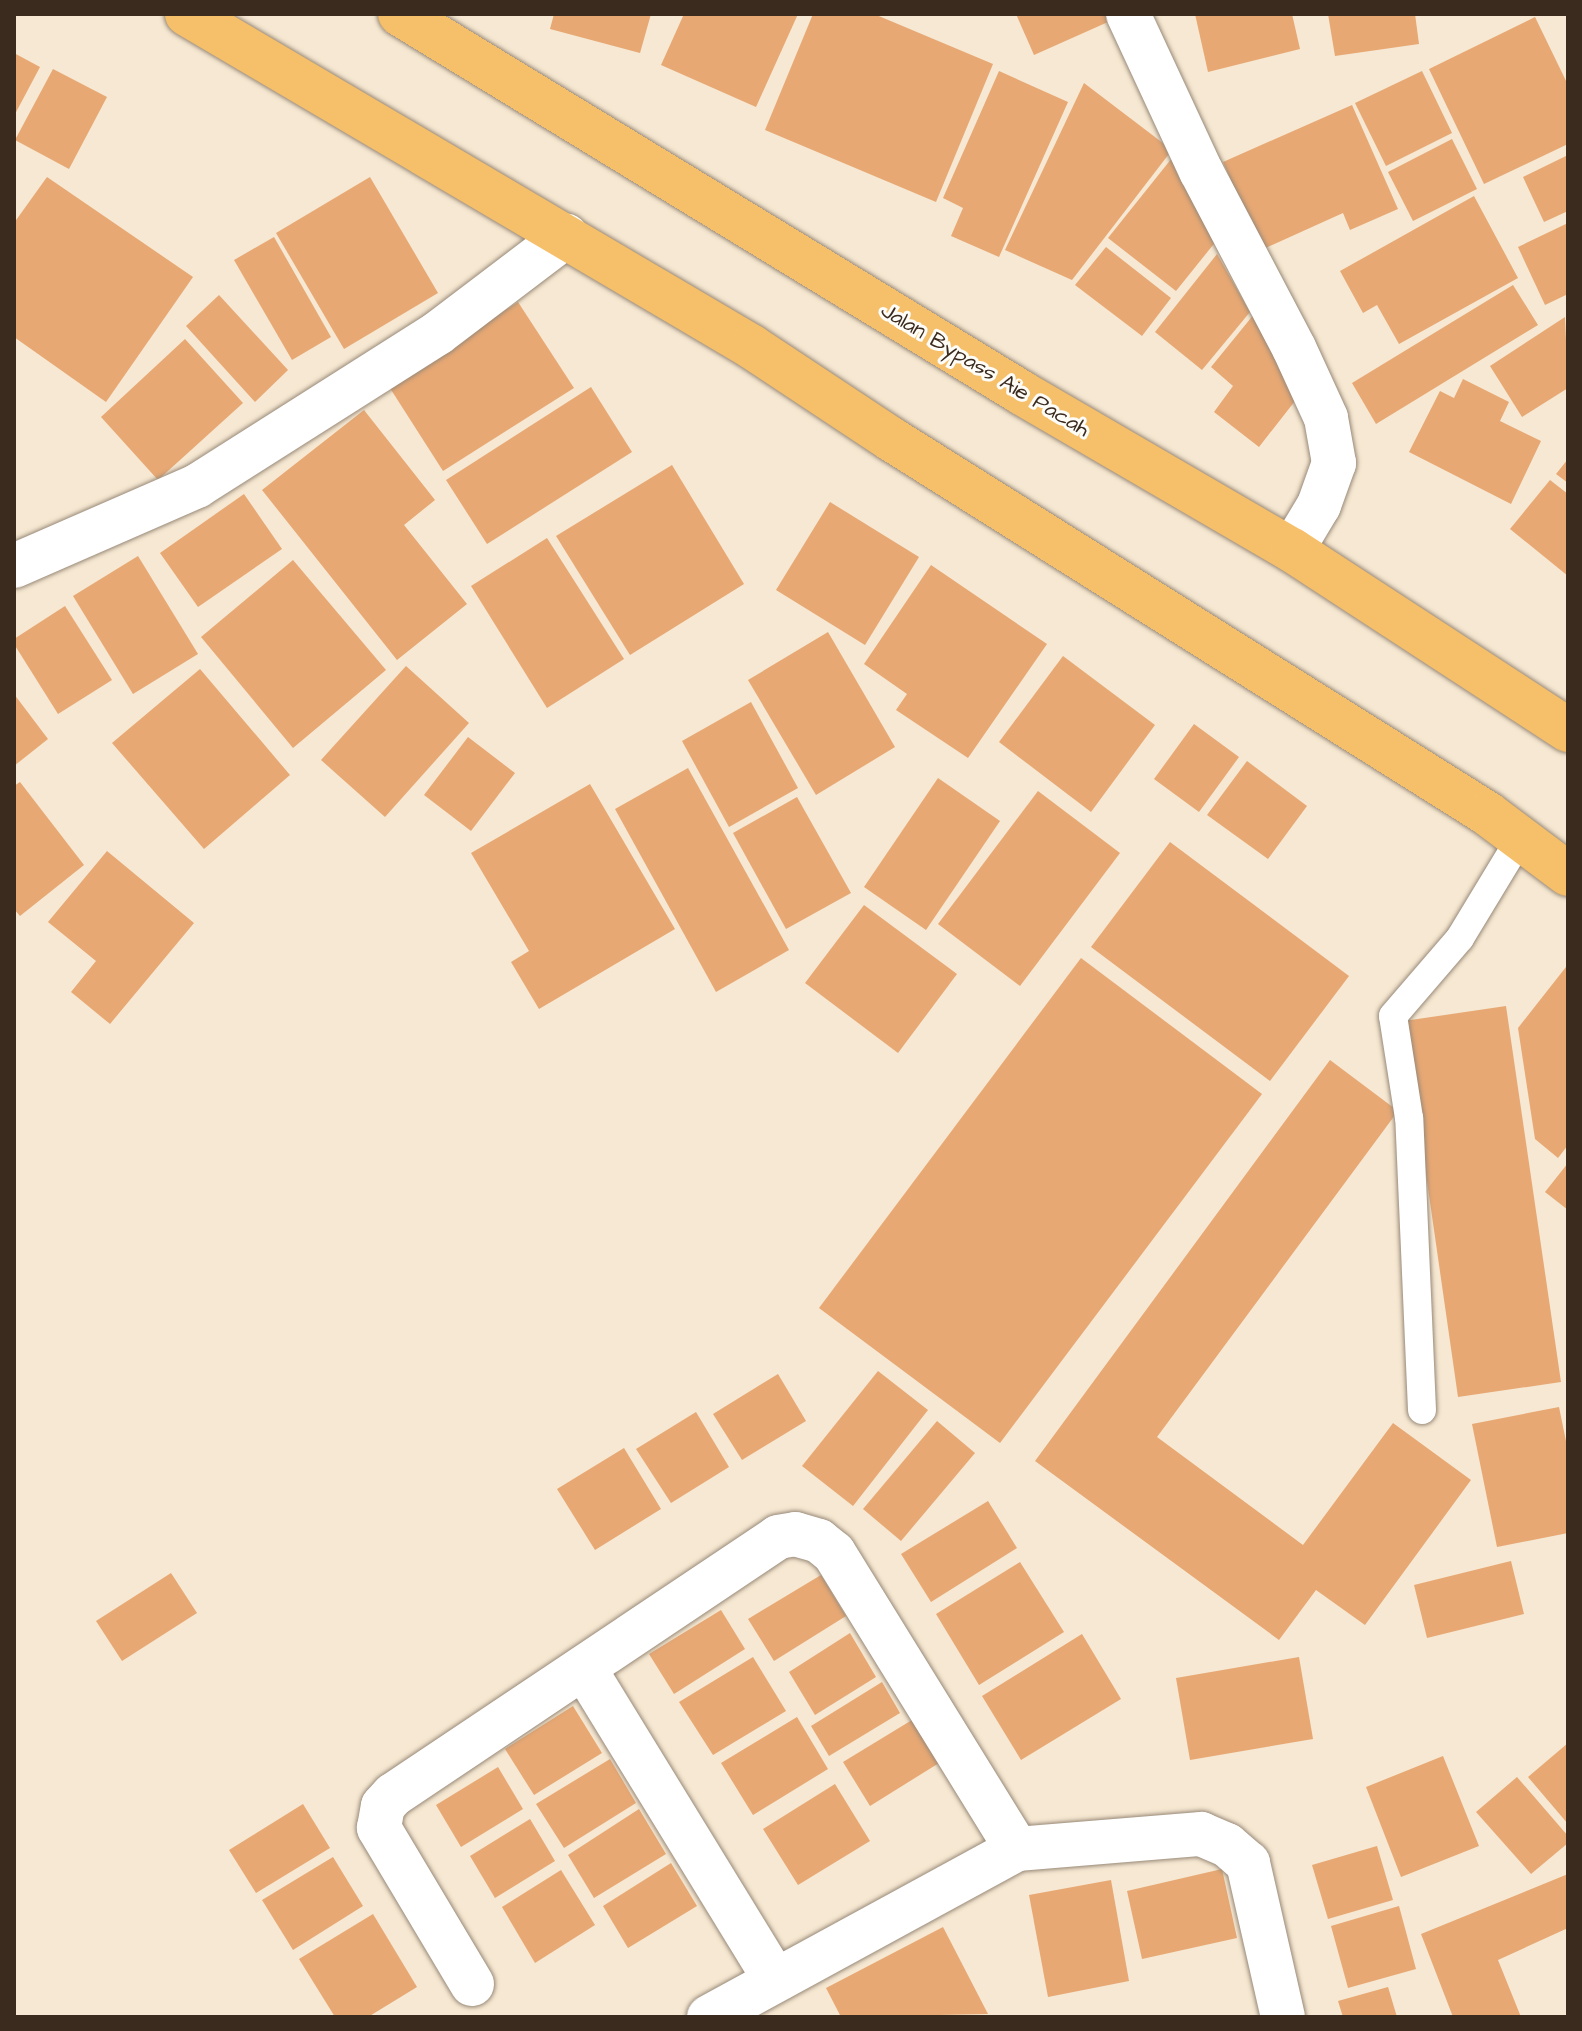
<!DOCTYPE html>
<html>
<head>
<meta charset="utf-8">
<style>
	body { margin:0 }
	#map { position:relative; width:1582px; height:2031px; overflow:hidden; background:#f6e8d2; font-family:"Architects Daughter",sans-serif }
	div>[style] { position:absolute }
	.building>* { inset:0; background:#e7a874 }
	.roads { filter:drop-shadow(0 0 2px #988978) drop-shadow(0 0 2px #988978) }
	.lane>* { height:28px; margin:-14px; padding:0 14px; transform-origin:14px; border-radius:14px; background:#fff }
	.street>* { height:44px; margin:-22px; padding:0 22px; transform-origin:22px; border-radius:22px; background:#fff }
	.highway>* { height:44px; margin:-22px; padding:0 22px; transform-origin:22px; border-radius:22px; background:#f6c06b }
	span { translate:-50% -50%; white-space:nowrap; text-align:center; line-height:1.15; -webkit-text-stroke:6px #fdfcf7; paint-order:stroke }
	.street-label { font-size:22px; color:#3b2a1e }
	.frame { position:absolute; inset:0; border:16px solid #3b2a1e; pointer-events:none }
</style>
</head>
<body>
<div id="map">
	<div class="building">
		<div style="clip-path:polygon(554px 14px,651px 14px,640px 53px,550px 29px)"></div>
		<div style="clip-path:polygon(684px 14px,798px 14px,756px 107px,661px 65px)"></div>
		<div style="clip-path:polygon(813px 14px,874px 14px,993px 64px,936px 202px,765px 130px)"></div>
		<div style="clip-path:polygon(1016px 14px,1105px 14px,1108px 22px,1034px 55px)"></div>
		<div style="clip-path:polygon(1195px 14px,1292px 14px,1300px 49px,1208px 72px)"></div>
		<div style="clip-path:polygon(1328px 14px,1415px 14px,1419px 44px,1335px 56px)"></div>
		<div style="clip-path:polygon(1535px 17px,1568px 85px,1568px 144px,1484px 184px,1429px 69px)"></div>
		<div style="clip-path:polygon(14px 53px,40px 67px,14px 116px)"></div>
		<div style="clip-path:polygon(53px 69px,107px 97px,69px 169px,15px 140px)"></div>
		<div style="clip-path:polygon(999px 71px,1068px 102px,999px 257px,951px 236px,963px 208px,943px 198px)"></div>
		<div style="clip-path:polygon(1422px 71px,1452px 133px,1386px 166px,1355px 103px)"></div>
		<div style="clip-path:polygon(1084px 83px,1172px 150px,1072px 280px,1005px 250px)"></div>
		<div style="clip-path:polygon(1352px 105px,1398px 209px,1350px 230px,1343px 213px,1261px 250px,1223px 162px)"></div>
		<div style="clip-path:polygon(1452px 139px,1477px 189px,1413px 221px,1388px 172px)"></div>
		<div style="clip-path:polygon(1568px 155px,1568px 211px,1544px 222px,1523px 177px)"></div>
		<div style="clip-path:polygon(1172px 158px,1221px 235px,1176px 291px,1108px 238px)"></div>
		<div style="clip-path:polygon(47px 177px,193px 277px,106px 402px,14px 337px,14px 223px)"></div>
		<div style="clip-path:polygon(370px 177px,438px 293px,344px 349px,276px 233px)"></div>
		<div style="clip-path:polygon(1474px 196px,1518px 278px,1399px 344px,1377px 305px,1363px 313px,1340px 271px)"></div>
		<div style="clip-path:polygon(1568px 223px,1568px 294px,1545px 305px,1518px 247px)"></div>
		<div style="clip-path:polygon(274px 237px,331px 337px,292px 360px,234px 260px)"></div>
		<div style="clip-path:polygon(1106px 247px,1171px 298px,1142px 336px,1075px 285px)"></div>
		<div style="clip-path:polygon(1217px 254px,1250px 312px,1202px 370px,1155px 332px)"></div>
		<div style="clip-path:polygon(1513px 285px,1538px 325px,1376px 424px,1352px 383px)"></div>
		<div style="clip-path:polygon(219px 295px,288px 370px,255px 402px,186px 326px)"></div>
		<div style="clip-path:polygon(518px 302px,574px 388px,443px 471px,388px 385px)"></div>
		<div style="clip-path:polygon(1255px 313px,1302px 392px,1259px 447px,1214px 412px,1233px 386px,1211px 367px)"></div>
		<div style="clip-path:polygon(1565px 317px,1568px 388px,1522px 417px,1490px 366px)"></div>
		<div style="clip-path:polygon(185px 339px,243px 403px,158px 480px,101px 417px)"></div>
		<div style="clip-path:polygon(1463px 379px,1509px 402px,1500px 421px,1541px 441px,1511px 504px,1409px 452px,1440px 391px,1454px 398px)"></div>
		<div style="clip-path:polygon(591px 387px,632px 452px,487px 544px,446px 480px)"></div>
		<div style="clip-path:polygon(364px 410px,435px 500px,404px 525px,467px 604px,397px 660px,262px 490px)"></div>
		<div style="clip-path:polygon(1568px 459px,1568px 483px,1556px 474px)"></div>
		<div style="clip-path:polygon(672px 465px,744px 584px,630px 655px,556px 536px)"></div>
		<div style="clip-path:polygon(1550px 480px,1568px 494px,1568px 576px,1510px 529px)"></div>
		<div style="clip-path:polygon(244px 494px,282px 549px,198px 607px,160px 553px)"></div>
		<div style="clip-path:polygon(830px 502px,919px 557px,865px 645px,776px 590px)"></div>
		<div style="clip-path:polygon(547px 538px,624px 659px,547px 708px,471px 586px)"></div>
		<div style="clip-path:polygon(138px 556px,198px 654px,133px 694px,73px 596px)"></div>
		<div style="clip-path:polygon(293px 560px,386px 670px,293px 748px,201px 637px)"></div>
		<div style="clip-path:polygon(931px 565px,1047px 644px,968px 758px,896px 710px,907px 694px,864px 664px)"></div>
		<div style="clip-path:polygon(65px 606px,112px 680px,58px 714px,14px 644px,14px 639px)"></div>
		<div style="clip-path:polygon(828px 632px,895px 747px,816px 795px,748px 680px)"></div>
		<div style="clip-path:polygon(1063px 656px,1155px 725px,1091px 812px,999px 742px)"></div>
		<div style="clip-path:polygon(406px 666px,469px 723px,385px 817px,321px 760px)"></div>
		<div style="clip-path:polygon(200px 669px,290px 775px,204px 849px,112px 743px)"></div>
		<div style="clip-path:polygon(14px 694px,48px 739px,14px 766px)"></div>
		<div style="clip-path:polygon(751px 702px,798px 788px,729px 827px,682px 741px)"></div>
		<div style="clip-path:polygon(1194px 724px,1239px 757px,1199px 812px,1154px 779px)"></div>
		<div style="clip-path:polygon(468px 737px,515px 773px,471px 831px,424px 795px)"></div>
		<div style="clip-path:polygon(1247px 761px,1307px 806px,1268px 859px,1207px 815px)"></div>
		<div style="clip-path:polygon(688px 768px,789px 950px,716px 992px,615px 809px)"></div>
		<div style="clip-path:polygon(938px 778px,1000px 821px,926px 930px,864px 887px)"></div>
		<div style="clip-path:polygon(20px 782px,84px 865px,20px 916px,14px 909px,14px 786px)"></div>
		<div style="clip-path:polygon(590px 784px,675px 929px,539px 1009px,511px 962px,529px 951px,471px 853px)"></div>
		<div style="clip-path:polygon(1038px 791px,1120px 853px,1020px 986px,938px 924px)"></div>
		<div style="clip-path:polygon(797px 797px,851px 893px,786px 929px,733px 833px)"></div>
		<div style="clip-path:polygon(1170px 842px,1349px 976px,1270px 1081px,1091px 947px)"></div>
		<div style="clip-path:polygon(107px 851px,194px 923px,110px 1024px,71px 992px,96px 961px,48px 922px)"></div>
		<div style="clip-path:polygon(864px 905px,957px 974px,898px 1053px,805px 983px)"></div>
		<div style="clip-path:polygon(1081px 958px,1262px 1094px,1000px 1443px,819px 1308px)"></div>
		<div style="clip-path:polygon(1566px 967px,1568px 1145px,1558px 1158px,1535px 1139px,1518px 1028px)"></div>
		<div style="clip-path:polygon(1506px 1006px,1561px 1382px,1458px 1397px,1404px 1021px)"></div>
		<div style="clip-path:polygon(1330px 1060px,1398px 1111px,1157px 1437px,1303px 1545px,1393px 1423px,1471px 1480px,1365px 1625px,1316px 1590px,1279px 1640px,1035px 1461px)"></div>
		<div style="clip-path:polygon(1568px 1163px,1568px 1210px,1545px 1192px)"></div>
		<div style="clip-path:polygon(878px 1371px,928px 1410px,853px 1506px,802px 1466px)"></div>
		<div style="clip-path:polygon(778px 1374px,806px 1421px,742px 1460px,713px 1414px)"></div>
		<div style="clip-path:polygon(1559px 1407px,1568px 1451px,1568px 1533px,1497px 1547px,1472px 1424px)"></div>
		<div style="clip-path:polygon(696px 1412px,729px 1467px,671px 1503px,636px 1449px)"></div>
		<div style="clip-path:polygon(937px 1421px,975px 1453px,901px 1541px,863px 1509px)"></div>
		<div style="clip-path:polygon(624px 1448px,661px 1509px,595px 1550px,557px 1489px)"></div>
		<div style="clip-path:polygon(988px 1501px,1017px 1548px,931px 1602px,901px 1554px)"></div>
		<div style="clip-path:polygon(1511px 1561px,1524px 1614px,1427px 1638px,1414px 1585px)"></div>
		<div style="clip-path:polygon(1020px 1562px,1064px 1632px,979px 1685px,936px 1614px)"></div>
		<div style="clip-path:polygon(171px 1573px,197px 1613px,122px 1661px,96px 1621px)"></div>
		<div style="clip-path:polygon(821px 1575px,846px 1616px,774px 1661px,748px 1619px)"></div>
		<div style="clip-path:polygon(721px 1610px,745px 1649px,674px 1694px,649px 1654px)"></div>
		<div style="clip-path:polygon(850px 1633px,876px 1677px,815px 1715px,789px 1672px)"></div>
		<div style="clip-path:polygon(1082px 1634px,1121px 1699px,1021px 1760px,982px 1696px)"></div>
		<div style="clip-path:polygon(753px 1657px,786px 1711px,713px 1755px,679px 1702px)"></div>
		<div style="clip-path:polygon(1299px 1657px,1313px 1739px,1190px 1760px,1176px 1678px)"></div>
		<div style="clip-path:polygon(882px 1682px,900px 1713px,829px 1756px,811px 1726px)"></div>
		<div style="clip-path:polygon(573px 1706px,602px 1753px,534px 1795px,505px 1749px)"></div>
		<div style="clip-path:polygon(797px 1717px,828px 1769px,753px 1815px,721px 1763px)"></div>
		<div style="clip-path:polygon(912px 1720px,939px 1763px,870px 1806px,843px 1762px)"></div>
		<div style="clip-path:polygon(1568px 1743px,1568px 1824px,1528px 1777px)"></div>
		<div style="clip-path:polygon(1443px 1756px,1479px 1846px,1401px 1877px,1366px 1787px)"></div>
		<div style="clip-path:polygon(610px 1759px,636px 1803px,564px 1848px,536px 1804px)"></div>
		<div style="clip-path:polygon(498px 1767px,523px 1809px,461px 1847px,436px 1805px)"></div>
		<div style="clip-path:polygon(1517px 1777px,1568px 1836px,1568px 1843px,1531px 1874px,1476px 1812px)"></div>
		<div style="clip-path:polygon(835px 1784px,870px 1841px,798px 1885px,763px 1829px)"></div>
		<div style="clip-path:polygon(303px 1804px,330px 1848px,256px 1893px,229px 1850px)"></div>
		<div style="clip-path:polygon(639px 1809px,666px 1854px,594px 1898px,568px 1855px)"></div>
		<div style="clip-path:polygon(530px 1819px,555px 1861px,495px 1898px,470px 1856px)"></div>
		<div style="clip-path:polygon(1377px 1846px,1393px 1900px,1328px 1919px,1312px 1865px)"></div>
		<div style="clip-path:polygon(333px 1857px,363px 1906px,293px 1950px,262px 1900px)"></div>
		<div style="clip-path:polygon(671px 1863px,697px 1906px,628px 1948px,603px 1906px)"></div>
		<div style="clip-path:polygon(1222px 1869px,1237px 1938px,1142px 1959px,1127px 1891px)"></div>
		<div style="clip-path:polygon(561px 1870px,595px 1925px,535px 1963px,502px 1907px)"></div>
		<div style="clip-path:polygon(1568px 1874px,1568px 1928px,1498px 1960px,1521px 2017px,1453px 2017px,1421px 1934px)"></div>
		<div style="clip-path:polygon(1111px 1880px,1129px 1981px,1048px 1997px,1029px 1895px)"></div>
		<div style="clip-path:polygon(1399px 1906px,1416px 1969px,1348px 1988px,1331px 1926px)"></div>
		<div style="clip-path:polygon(373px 1914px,417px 1987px,368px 2017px,335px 2017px,299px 1959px)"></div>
		<div style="clip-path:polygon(943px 1927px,988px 2014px,841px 2017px,826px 1988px)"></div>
		<div style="clip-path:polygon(1388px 1987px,1397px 2017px,1343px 2017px,1338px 2001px)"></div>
	</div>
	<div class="roads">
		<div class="lane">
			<div style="left:1422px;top:1410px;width:292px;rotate:-92.5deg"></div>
			<div style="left:1409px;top:1118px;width:103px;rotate:-98.9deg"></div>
			<div style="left:1393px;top:1016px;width:103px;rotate:-49.3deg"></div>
			<div style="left:1460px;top:938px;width:116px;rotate:-58.8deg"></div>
		</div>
		<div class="street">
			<div style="left:1128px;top:14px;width:173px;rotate:65.1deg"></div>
			<div style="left:1201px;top:171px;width:200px;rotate:62.3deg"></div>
			<div style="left:1294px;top:348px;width:77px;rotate:65.4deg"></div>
			<div style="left:1326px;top:418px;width:46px;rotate:79.9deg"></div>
			<div style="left:1334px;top:463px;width:45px;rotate:109.7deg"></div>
			<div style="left:1319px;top:505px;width:52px;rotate:121deg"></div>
			<div style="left:14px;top:566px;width:200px;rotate:-23.6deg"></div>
			<div style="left:197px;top:486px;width:285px;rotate:-32.4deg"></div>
			<div style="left:438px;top:333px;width:161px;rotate:-37.2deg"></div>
			<div style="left:584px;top:1668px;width:366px;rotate:58.5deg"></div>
			<div style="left:472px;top:1984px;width:182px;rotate:-120.8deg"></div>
			<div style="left:379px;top:1828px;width:22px;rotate:-80deg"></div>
			<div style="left:383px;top:1806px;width:15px;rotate:-48deg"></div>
			<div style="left:393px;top:1795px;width:463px;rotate:-33.8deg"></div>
			<div style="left:778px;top:1537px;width:17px;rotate:-10deg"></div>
			<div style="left:795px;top:1534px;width:25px;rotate:16deg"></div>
			<div style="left:819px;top:1541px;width:19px;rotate:39deg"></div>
			<div style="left:834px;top:1553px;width:348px;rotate:58.3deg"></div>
			<div style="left:709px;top:2017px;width:351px;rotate:-28.6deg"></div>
			<div style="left:1017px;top:1849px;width:185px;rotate:-4.7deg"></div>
			<div style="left:1201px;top:1834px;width:28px;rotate:23deg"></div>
			<div style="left:1227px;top:1845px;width:28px;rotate:41deg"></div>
			<div style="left:1248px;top:1863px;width:158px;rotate:77.2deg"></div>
		</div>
		<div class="highway">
			<div style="left:187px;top:14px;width:656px;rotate:30.51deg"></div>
			<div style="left:752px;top:347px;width:167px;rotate:33.5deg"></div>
			<div style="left:891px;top:439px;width:705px;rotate:32.13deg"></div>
			<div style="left:1488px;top:814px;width:100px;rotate:36.9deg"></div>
			<div style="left:400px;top:14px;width:728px;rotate:31.35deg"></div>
			<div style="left:1022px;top:393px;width:312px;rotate:30.2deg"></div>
			<div style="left:1292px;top:550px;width:330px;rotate:33.1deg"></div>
		</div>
	</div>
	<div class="street-label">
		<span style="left:985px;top:370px;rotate:31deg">Jalan Bypass Aie Pacah</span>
	</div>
	<div class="frame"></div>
</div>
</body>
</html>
